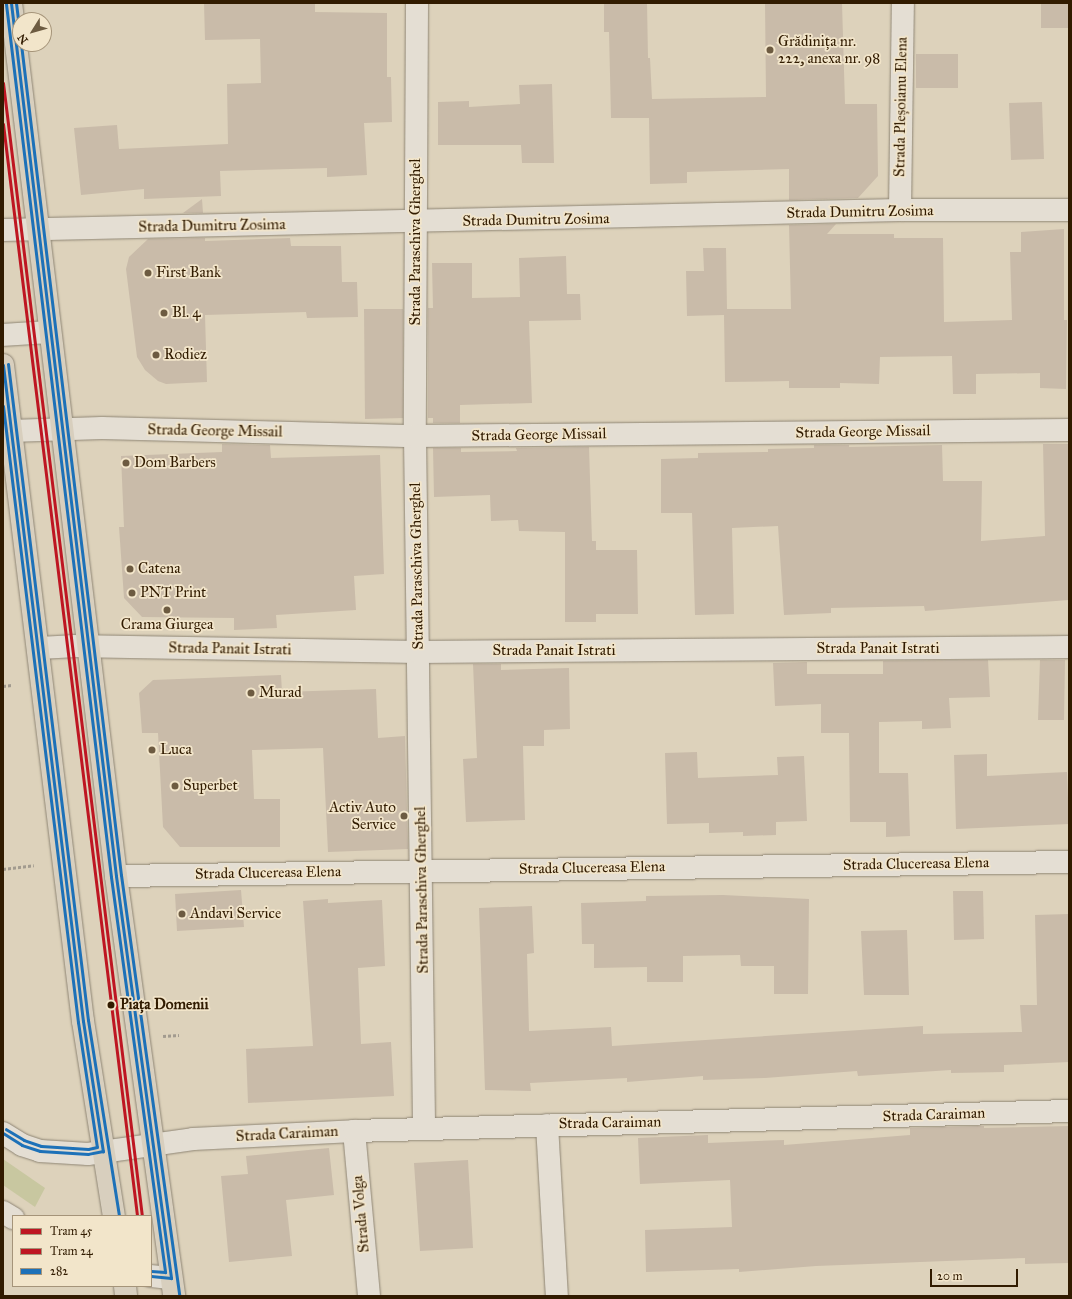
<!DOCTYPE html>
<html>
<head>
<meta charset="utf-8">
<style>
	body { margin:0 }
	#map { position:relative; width:1072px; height:1299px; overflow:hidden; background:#ddd2bb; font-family:"IM FELL Great Primer",serif }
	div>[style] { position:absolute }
	.green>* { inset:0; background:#c8c7a0 }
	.building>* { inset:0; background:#c9bba9 }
	.path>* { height:2.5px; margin-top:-1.25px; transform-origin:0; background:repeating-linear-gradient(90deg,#a29b8f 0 3px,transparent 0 5px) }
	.roads { filter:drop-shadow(0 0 1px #8f8675) drop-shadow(0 0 1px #8f8675) }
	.street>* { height:22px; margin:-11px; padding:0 11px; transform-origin:11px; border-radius:11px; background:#e4ded3 }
	.secondary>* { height:22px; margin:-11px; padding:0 11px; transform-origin:11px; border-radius:11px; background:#e4ded3 }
	.primary>* { height:22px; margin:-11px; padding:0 11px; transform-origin:11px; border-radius:11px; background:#d8cfbe }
	.bus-1>* { height:3px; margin:-1.5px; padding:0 1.5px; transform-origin:1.5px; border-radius:1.5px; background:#1d71b8 }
	.bus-2>* { height:3px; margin:-1.5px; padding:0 1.5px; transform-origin:1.5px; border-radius:1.5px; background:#1d71b8 }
	.bus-3>* { height:3px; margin:-1.5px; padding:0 1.5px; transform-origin:1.5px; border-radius:1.5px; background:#1d71b8 }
	.tram-1>* { height:3px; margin:-1.5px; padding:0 1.5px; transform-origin:1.5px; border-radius:1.5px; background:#be1622 }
	.tram-2>* { height:3px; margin:-1.5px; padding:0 1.5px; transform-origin:1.5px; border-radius:1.5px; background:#be1622 }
	.dots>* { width:11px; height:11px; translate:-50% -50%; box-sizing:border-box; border:2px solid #f2e5ca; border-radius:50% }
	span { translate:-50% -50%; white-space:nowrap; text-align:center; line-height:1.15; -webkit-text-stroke:3.5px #f2e5ca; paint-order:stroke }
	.poi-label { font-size:15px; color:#311b00 }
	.left { translate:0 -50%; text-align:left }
	.right { translate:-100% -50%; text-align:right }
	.street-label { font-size:15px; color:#311b00 }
	.stop-label { font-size:15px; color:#311b00; font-weight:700 }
	.frame { position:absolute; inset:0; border:4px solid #311b00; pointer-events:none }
	.legend { position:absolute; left:12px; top:1215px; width:140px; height:72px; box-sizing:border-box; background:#f2e5ca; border:1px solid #a59479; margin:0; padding:5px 7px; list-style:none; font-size:12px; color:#311b00 }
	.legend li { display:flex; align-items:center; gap:8px; height:20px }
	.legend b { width:20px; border:1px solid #a59479 }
	.north { position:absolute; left:12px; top:12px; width:40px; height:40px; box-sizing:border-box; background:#f2e5ca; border:1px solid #a59479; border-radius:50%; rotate:233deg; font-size:11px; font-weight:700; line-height:16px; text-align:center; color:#311b00 }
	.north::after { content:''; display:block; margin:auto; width:14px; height:18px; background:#6d5b41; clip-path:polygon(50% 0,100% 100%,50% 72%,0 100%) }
	.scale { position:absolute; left:930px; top:1269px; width:88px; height:18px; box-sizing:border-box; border:2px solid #311b00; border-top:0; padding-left:5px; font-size:12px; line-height:14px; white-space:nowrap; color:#311b00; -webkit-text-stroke:3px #f2e5ca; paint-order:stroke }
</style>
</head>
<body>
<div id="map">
	<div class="green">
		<div style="clip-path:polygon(3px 1159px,45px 1188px,35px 1207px,3px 1185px)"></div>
	</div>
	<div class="building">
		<div style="clip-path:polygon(204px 3px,315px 3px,315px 12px,387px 13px,387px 77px,391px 77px,392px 122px,364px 123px,367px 175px,327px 177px,327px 168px,220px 171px,221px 196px,144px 199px,144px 189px,81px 195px,74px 128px,117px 125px,119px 149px,228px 144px,227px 84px,261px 83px,260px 39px,205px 40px)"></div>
		<div style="clip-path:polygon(604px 3px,647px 3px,648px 58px,650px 58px,652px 99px,766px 97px,765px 3px,842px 3px,845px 104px,877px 104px,878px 176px,858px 198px,789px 200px,789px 169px,687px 172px,687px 183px,650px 184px,649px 118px,611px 118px,609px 32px,604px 32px)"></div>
		<div style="clip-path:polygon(1041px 3px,1069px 3px,1069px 28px,1041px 28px)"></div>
		<div style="clip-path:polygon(916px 54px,958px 54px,958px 88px,916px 88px)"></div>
		<div style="clip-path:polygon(552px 84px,554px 163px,522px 163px,521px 145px,438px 145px,438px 102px,469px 101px,469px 107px,520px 104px,519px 85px)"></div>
		<div style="clip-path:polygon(1042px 102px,1044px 159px,1011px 160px,1009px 103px)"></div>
		<div style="clip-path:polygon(202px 199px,203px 213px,183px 213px)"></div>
		<div style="clip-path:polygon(836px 224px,827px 234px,894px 234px,894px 238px,943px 238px,944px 322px,1012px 320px,1010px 252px,1021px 252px,1021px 232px,1064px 229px,1064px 320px,1067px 320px,1066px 389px,1040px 388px,1040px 373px,976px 374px,976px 394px,953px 394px,952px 356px,880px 357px,879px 384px,840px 383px,840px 388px,789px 388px,789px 381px,725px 382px,724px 315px,687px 316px,686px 271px,704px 271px,703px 248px,726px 248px,727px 309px,791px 309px,789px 225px)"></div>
		<div style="clip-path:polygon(205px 238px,205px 241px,290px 238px,291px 246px,341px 246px,342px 282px,357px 282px,358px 317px,307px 318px,306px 312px,205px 315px,207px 382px,166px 384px,158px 381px,145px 370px,137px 357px,126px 269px,129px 257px,148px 239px)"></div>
		<div style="clip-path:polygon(566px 256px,567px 294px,580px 294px,581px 320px,529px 321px,532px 403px,460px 405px,460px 423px,433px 423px,433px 418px,428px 418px,428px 308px,433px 308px,432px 263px,472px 263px,472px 298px,520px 297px,519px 258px)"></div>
		<div style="clip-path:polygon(364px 309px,403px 309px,403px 418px,365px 419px)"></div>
		<div style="clip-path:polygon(222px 444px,270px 445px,271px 458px,380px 455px,384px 574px,354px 576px,356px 610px,276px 615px,277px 628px,234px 630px,234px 618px,142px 617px,124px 598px,119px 527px,124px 527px,121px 456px,222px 452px)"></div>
		<div style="clip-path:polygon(1043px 444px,1069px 444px,1069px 600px,925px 611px,924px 606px,831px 608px,831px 613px,784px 615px,778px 526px,732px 528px,734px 614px,695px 615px,692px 513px,661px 513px,661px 459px,698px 458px,698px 453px,768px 452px,768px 449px,814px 448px,814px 445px,849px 445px,849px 447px,942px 445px,943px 481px,982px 481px,981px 541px,1045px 536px)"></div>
		<div style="clip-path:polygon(589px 447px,592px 541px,596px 541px,596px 550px,637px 550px,638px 614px,596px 614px,596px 622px,565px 622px,565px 532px,519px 531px,518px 520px,491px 521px,490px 495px,434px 497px,433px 448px,461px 448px,461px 452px,517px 451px,516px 448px)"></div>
		<div style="clip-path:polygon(947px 660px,988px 660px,990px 697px,949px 698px,951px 728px,922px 729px,922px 721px,879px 722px,879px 773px,908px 773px,910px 836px,886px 837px,886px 822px,850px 822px,849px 733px,821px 733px,821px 704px,775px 706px,773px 663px,807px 662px,807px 674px,883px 674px,883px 661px)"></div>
		<div style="clip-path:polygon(1040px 660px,1065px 660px,1064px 720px,1038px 720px)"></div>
		<div style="clip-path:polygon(473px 664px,501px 664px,501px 670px,569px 668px,570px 729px,544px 730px,544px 746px,523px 746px,525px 820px,466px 822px,463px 759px,477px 758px)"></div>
		<div style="clip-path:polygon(281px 675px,282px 692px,376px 689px,378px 738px,405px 736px,408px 849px,328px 852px,323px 748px,252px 750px,254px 799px,280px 799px,280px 847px,180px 847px,163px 827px,158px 733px,142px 733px,139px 693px,153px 680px)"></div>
		<div style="clip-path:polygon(697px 752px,698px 778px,778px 775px,777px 757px,804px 756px,807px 821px,776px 822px,776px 835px,743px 836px,743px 832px,709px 833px,709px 823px,667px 824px,665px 753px)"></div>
		<div style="clip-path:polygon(987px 754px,987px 776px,1067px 772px,1069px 824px,956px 829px,954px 755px)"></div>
		<div style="clip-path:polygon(241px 890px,244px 927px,177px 931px,175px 894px)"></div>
		<div style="clip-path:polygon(953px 891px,983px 891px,984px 939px,954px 940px)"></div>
		<div style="clip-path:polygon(723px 895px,809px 899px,808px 994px,774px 994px,774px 966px,741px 966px,740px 955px,683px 956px,683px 982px,647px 982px,647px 967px,594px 968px,594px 944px,582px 944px,581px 903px,646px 901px,646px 896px)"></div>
		<div style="clip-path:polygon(328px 899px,328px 903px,382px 900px,385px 966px,358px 968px,361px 1044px,391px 1042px,394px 1096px,248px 1103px,246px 1049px,313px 1046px,303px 901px)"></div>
		<div style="clip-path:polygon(532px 906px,534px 953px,527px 954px,529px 1031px,611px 1027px,612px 1046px,923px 1026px,923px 1034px,1022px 1032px,1020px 1005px,1037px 1005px,1035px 915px,1069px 914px,1069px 1062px,1004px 1065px,1004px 1072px,951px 1073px,951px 1070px,858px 1076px,857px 1071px,765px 1078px,703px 1080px,703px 1076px,627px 1082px,627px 1078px,530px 1083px,531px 1091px,485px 1090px,479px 908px)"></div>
		<div style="clip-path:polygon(907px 930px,909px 995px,864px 995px,861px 931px)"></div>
		<div style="clip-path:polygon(984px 1126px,984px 1128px,1069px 1126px,1069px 1263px,1025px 1264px,1025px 1258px,816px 1266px,739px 1272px,739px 1269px,646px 1272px,645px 1230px,732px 1227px,730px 1180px,640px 1184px,638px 1138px,708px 1135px,708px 1143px,784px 1140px,784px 1145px,910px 1135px,910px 1128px)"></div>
		<div style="clip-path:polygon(329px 1148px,334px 1195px,286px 1200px,292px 1256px,229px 1262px,221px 1176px,248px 1174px,246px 1156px)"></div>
		<div style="clip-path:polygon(468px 1160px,473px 1248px,420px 1251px,414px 1163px)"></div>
	</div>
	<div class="path">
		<div style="left:3px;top:686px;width:9px;rotate:-6deg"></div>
		<div style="left:3px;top:869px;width:31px;rotate:-7deg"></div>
		<div style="left:163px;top:1036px;width:16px;rotate:-4deg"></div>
	</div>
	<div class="roads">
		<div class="street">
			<div style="left:417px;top:3px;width:433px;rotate:90.3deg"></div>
			<div style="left:415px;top:436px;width:692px;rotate:89.25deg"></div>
			<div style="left:900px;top:210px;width:207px;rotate:-89.2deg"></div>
			<div style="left:3px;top:230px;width:897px;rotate:-1.28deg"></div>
			<div style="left:900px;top:210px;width:169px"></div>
			<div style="left:3px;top:335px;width:47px;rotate:-3.7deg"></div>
			<div style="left:10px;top:431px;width:92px;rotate:-1.9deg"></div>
			<div style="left:102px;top:428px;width:313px;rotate:1.5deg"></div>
			<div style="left:415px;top:436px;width:654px;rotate:-0.53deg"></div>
			<div style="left:39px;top:648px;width:33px;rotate:-3deg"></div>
			<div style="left:72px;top:646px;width:346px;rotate:1deg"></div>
			<div style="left:418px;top:652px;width:651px;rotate:-0.44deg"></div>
			<div style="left:116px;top:876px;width:953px;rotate:-0.84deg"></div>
			<div style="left:547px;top:1125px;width:171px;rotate:86.7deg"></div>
			<div style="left:354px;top:1131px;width:166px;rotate:84.8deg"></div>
		</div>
		<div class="secondary">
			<div style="left:3px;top:1133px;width:22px;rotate:32deg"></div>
			<div style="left:22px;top:1145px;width:19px;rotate:18deg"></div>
			<div style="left:40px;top:1151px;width:48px;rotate:3.6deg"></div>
			<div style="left:88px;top:1154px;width:106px;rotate:-8.1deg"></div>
			<div style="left:193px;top:1139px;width:161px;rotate:-2.8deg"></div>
			<div style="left:354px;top:1131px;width:715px;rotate:-1.6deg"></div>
			<div style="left:3px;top:1212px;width:12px;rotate:31deg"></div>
			<div style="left:151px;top:1276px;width:20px;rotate:6deg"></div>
		</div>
		<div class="primary">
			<div style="left:11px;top:3px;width:879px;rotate:83.14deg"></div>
			<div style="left:116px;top:876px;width:424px;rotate:82.1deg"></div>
			<div style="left:3px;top:365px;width:661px;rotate:83.05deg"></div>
			<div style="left:83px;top:1021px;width:197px;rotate:81deg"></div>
			<div style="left:125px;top:1286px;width:10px;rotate:84deg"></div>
		</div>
	</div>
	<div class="bus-1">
		<div style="left:11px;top:3px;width:879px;rotate:83.14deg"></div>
		<div style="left:116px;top:876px;width:406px;rotate:82.2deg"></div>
		<div style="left:171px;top:1278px;width:20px;rotate:-174deg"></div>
		<div style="left:3px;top:365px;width:661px;rotate:83.05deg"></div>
		<div style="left:83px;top:1021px;width:132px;rotate:81.3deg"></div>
		<div style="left:103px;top:1151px;width:15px;rotate:169deg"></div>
		<div style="left:88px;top:1154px;width:48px;rotate:-176.4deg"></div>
		<div style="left:40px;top:1151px;width:19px;rotate:-162deg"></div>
		<div style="left:22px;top:1145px;width:22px;rotate:-148deg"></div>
	</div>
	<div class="bus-2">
		<div style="left:6px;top:4px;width:879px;rotate:83.14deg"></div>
		<div style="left:111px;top:877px;width:399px;rotate:82.2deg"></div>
		<div style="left:165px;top:1272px;width:14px;rotate:-176deg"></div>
		<div style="left:3px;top:406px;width:621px;rotate:83.06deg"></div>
		<div style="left:78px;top:1022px;width:126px;rotate:81.4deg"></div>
		<div style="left:97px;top:1147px;width:9px;rotate:167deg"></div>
		<div style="left:88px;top:1149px;width:47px;rotate:-176.3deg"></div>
		<div style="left:41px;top:1146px;width:18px;rotate:-161deg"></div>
		<div style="left:24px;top:1140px;width:21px;rotate:-149deg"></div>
	</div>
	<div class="bus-3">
		<div style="left:16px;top:3px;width:33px;rotate:83deg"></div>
		<div style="left:21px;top:44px;width:837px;rotate:83.14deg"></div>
		<div style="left:121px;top:875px;width:424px;rotate:82.1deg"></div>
		<div style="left:8px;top:364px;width:661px;rotate:83.05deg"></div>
		<div style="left:88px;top:1020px;width:197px;rotate:81deg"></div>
	</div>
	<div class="tram-1">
		<div style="left:3px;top:83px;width:1141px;rotate:83.01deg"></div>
	</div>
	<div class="tram-2">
		<div style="left:3px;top:124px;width:1100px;rotate:83deg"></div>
	</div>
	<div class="dots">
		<div style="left:770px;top:50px;background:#6d5b41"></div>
		<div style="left:148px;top:273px;background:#6d5b41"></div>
		<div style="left:164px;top:313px;background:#6d5b41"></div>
		<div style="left:156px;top:355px;background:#6d5b41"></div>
		<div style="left:126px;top:463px;background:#6d5b41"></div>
		<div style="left:130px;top:569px;background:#6d5b41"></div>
		<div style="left:132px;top:593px;background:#6d5b41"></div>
		<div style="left:167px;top:610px;background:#6d5b41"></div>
		<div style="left:251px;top:693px;background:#6d5b41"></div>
		<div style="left:152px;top:750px;background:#6d5b41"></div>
		<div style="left:175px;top:786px;background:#6d5b41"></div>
		<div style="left:404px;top:816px;background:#6d5b41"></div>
		<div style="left:182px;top:914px;background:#6d5b41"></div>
		<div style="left:111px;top:1005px;background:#311b00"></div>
	</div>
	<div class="poi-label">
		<span class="left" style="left:778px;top:50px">Grădinița nr.<br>222, anexa nr. 98</span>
		<span class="left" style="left:156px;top:273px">First Bank</span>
		<span class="left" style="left:172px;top:313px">Bl. 4</span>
		<span class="left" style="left:164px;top:355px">Rodiez</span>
		<span class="left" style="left:134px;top:463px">Dom Barbers</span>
		<span class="left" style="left:138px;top:569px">Catena</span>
		<span class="left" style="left:140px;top:593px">PNT Print</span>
		<span style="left:167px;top:625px">Crama Giurgea</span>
		<span class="left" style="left:259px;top:693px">Murad</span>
		<span class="left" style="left:160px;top:750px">Luca</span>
		<span class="left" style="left:183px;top:786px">Superbet</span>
		<span class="right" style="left:396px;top:816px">Activ Auto<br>Service</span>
		<span class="left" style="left:190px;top:914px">Andavi Service</span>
	</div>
	<div class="street-label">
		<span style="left:901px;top:107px;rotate:-89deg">Strada Pleșoianu Elena</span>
		<span style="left:860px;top:212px;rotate:-1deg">Strada Dumitru Zosima</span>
		<span style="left:536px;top:220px;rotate:-1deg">Strada Dumitru Zosima</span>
		<span style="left:212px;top:226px;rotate:-1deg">Strada Dumitru Zosima</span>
		<span style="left:416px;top:242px;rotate:-90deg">Strada Paraschiva Gherghel</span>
		<span style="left:215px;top:431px;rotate:1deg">Strada George Missail</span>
		<span style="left:863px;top:432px;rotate:-1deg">Strada George Missail</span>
		<span style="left:539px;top:435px;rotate:-1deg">Strada George Missail</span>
		<span style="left:417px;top:566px;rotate:-91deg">Strada Paraschiva Gherghel</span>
		<span style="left:230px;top:649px;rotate:1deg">Strada Panait Istrati</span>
		<span style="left:878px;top:649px">Strada Panait Istrati</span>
		<span style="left:554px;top:651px">Strada Panait Istrati</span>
		<span style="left:916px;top:864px;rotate:-1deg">Strada Clucereasa Elena</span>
		<span style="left:592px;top:868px;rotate:-1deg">Strada Clucereasa Elena</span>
		<span style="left:268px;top:873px;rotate:-1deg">Strada Clucereasa Elena</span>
		<span style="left:422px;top:890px;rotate:-91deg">Strada Paraschiva Gherghel</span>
		<span style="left:934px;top:1115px;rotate:-2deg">Strada Caraiman</span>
		<span style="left:610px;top:1123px;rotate:-1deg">Strada Caraiman</span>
		<span style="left:287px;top:1134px;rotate:-3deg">Strada Caraiman</span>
		<span style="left:361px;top:1214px;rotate:-95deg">Strada Volga</span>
	</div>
	<div class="stop-label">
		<span class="left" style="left:120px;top:1005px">Piața Domenii</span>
	</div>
	<div class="frame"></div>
	<ul class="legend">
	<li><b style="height:5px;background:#be1622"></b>Tram 45</li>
	<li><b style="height:5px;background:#be1622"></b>Tram 24</li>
	<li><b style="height:5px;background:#1d71b8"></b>282</li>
	</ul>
	<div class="north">N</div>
	<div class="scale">20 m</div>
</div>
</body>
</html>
